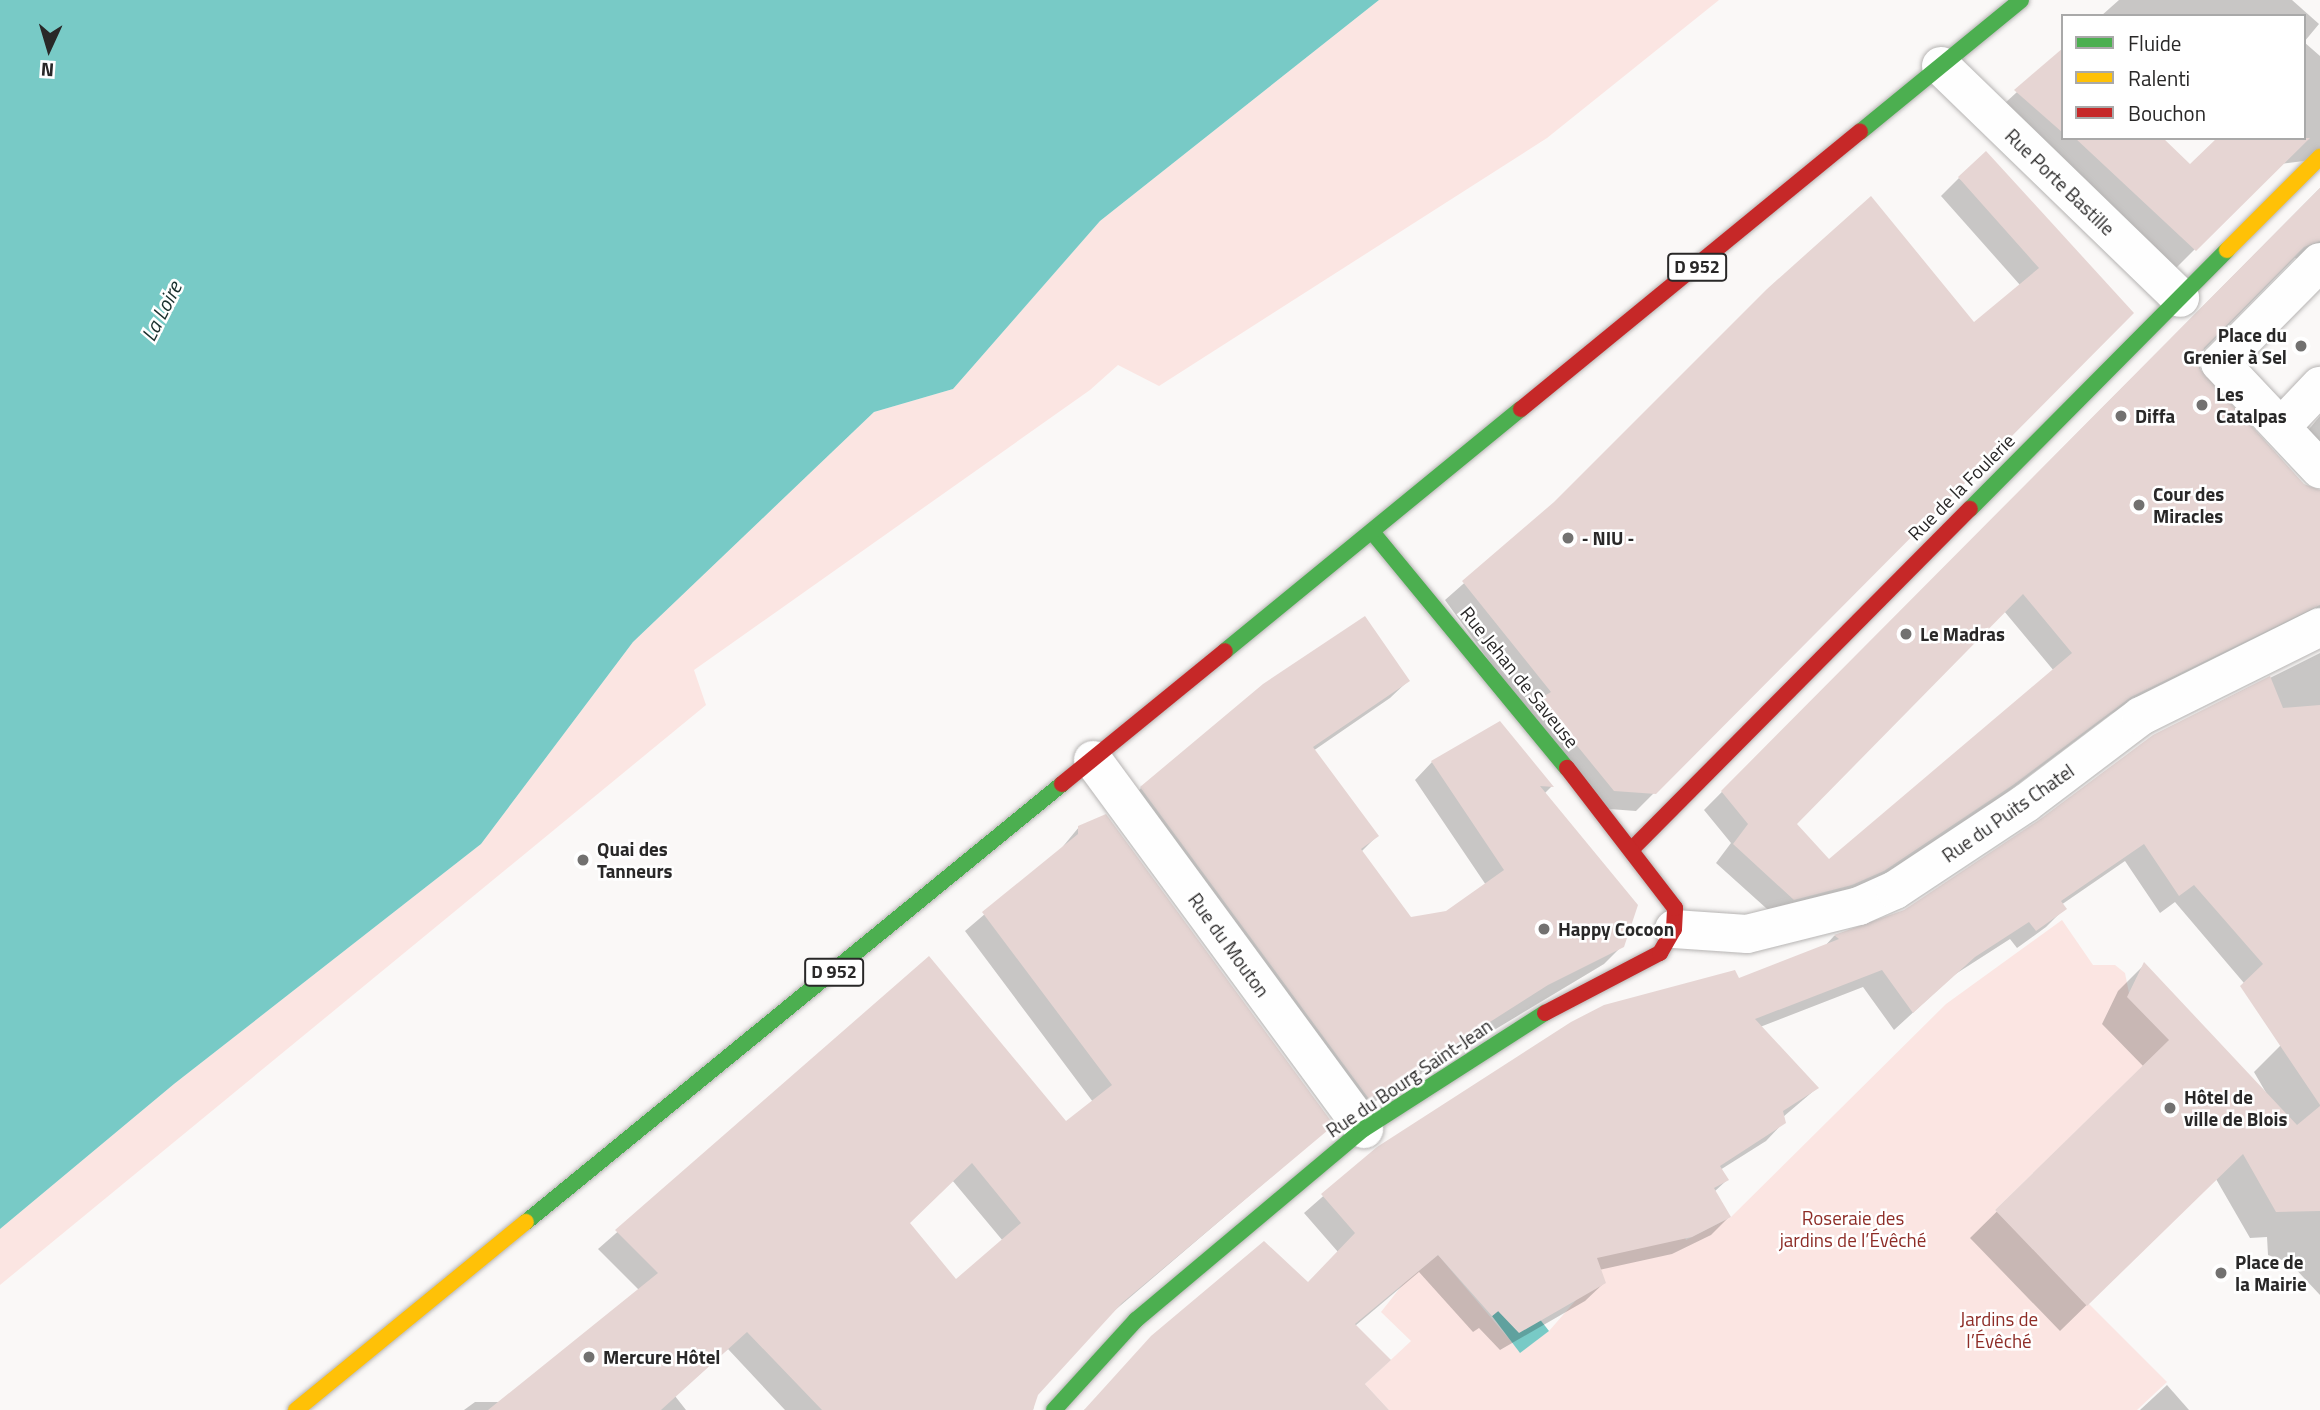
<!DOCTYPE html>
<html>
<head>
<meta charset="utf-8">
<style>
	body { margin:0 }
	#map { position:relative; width:2320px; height:1410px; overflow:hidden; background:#faf8f7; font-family:"Titillium Web",sans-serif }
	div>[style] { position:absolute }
	.green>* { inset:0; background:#fbe5e2 }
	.water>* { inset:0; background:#78cac6 }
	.shadow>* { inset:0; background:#0003 }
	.building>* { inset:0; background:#e6d5d3 }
	.roads { filter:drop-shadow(0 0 2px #b6b4b3) drop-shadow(0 0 2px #b6b4b3) }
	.street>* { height:38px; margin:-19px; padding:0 19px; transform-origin:19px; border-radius:19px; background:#fefefe }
	.fast>* { height:16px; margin:-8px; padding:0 8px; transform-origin:8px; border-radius:8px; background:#4caf50 }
	.slow>* { height:16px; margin:-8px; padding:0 8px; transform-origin:8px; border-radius:8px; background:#ffc107 }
	.jam>* { height:16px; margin:-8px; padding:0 8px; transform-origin:8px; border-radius:8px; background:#c62828 }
	.dots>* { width:19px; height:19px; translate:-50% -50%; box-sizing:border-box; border:4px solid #fff; border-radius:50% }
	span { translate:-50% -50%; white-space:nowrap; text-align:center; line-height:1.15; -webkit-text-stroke:5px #fff; paint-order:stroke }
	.shield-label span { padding:2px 5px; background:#fff; border:2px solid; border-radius:5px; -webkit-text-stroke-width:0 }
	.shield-label { font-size:18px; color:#292828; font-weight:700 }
	.street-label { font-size:19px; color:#292828 }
	.poi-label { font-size:19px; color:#292828; font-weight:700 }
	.right { translate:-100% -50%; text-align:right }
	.left { translate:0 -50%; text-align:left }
	.park-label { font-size:19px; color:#8e2d27 }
	.water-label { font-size:21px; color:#1a2f2d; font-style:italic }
	.legend { position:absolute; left:2061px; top:14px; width:245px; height:126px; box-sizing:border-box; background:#fff; border:2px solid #a9a9a9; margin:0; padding:9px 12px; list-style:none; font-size:21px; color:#292828 }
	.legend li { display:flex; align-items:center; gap:14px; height:35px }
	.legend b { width:35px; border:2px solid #a9a9a9 }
	.north { position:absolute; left:14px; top:14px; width:70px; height:70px; -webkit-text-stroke:5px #fff; paint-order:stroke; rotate:184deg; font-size:19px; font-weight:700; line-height:28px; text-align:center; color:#292828 }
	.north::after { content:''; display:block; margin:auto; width:24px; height:32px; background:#292828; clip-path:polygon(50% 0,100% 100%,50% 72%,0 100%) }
</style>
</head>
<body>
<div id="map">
	<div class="green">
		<div style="clip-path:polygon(1379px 0,1719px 0,1547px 138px,1159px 386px,1118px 365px,1090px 390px,694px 670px,706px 705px,0 1285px,0 1229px,174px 1084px,481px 844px,633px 642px,874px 412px,953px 389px,1100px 221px)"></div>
		<div style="clip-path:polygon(2062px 920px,2093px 965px,2115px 965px,2125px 973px,2129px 993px,2201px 1024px,2151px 1058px,1995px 1210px,2167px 1382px,2137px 1410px,1389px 1410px,1365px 1384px,1411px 1341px,1381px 1312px,1403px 1284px,1438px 1255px,1520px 1352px,1549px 1331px,1576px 1300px,1594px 1252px,1683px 1232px,1686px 1240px,1731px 1217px,1946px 1004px)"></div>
	</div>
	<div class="water">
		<div style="clip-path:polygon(0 0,1379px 0,1100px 221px,953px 389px,874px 412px,633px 642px,481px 844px,174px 1084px,0 1229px)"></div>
		<div style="clip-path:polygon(1520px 1294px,1549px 1331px,1520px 1353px,1492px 1316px)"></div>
	</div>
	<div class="shadow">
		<div style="clip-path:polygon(2119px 0,2292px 0,2319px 24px,2304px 42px,2320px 56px,2320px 159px,2280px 164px,2171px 273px,1993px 114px,2063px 50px,2063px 138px,2161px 138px,2190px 167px,2304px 138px,2304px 16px,2101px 16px)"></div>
		<div style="clip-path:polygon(1959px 178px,2132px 313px,1636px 811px,1596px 808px,1445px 600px,1555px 503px,1974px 324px,2020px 285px,1941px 196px)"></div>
		<div style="clip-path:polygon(evenodd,2320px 188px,2320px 273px,2317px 264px,2295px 258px,2197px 357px,2203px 379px,2303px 486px,2320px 491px,2320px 634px,2291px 625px,2111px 714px,1993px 803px,1864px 888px,1776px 917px,1716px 863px,1731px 843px,1704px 810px,2320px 188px,2004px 611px,2054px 671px,1829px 861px,1795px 824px,2004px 611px)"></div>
		<div style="clip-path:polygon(2320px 416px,2320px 478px,2294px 447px)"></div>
		<div style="clip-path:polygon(2320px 653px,2320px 952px,2261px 1003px,2175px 902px,2160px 913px,2125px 861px,2061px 905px,2064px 909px,2046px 927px,2017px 948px,2010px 939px,1954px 975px,1894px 1030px,1863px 987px,1760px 1027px,1817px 1088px,1783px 1117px,1784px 1122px,1766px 1141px,1720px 1170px,1727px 1180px,1714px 1192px,1729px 1217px,1711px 1235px,1672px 1254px,1599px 1270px,1604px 1283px,1585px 1301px,1500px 1350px,1479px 1328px,1473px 1332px,1419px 1272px,1355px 1326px,1363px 1385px,1386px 1410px,1084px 1410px,1308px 1284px,1338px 1252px,1304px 1213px,1378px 1148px,1738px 980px,1824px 947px,1834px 936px,1905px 911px,2040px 822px,2153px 736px)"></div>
		<div style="clip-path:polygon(1408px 681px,1390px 698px,1313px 751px,1377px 836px,1361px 852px,1410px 919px,1446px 913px,1486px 885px,1415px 780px,1432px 762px,1552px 786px,1544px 794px,1622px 946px,1604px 964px,1351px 1116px,1124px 806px,1141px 788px)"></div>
		<div style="clip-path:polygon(evenodd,1079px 827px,1332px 1125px,1107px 1317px,1036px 1395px,1033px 1410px,785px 1410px,728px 1349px,675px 1396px,686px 1410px,464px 1410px,475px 1402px,501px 1402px,639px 1290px,598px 1249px,929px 959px,1066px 1123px,1093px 1102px,965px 931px,1060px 850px,1079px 827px,952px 1180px,1003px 1241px,955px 1281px,908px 1223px,952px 1180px)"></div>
		<div style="clip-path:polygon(2144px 965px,2268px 1096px,2254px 1072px,2280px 1046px,2320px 1023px,2320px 1295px,2290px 1263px,2268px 1255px,2267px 1237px,2250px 1238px,2216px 1179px,2060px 1331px,1970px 1238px,2144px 1067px,2102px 1024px,2118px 991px)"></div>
		<div style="clip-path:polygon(2167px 1385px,2189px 1410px,2140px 1410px)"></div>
	</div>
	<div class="building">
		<div style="clip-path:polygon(2063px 48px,2063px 133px,2014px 90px)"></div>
		<div style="clip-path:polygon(2075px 138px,2163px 138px,2190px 164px,2217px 138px,2310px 138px,2196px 251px)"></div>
		<div style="clip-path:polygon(1986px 151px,2134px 313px,1656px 794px,1614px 791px,1539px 699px,1551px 692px,1462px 581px,1554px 502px,1767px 289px,1871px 196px,1974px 322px,2039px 268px,1958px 177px)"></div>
		<div style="clip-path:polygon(evenodd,2320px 188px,2320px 241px,2304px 247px,2204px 348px,2199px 368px,2304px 484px,2320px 490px,2320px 605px,2131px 697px,2013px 785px,1884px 871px,1852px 885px,1794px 900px,1733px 844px,1748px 824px,1721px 791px,2320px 188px,2023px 594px,2072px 653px,1829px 859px,1797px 824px,2023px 594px)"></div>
		<div style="clip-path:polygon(1365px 616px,1410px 681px,1313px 747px,1379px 836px,1361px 849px,1411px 917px,1446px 911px,1504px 870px,1431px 761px,1500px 721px,1554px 787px,1540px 786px,1638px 905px,1624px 947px,1548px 985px,1369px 1099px,1140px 787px,1263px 684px)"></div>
		<div style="clip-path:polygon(2270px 676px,2283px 708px,2320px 705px,2320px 1105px,2240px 986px,2263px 964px,2194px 885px,2179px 896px,2144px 844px,2061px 901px,2067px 909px,2036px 931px,2029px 922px,1975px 957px,1913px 1013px,1882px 970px,1755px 1019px,1819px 1088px,1783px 1111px,1786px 1123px,1720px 1166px,1729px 1180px,1714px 1188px,1731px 1217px,1692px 1237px,1597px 1258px,1606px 1283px,1519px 1333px,1498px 1311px,1492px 1316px,1438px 1255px,1355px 1324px,1391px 1360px,1365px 1384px,1389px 1410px,1084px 1410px,1151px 1336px,1264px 1241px,1308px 1282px,1355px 1233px,1321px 1194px,1377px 1147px,1571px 1022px,1604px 1005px,1735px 970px,1739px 978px,1839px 939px,1834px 935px,1904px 910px,2039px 820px,2153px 735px)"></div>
		<div style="clip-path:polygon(evenodd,1106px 814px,1334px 1125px,1122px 1303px,1038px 1395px,1033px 1410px,822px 1410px,747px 1332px,661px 1410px,488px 1410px,658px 1273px,615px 1230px,929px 956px,1066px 1121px,1112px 1085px,982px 912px,1078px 834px,1078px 826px,1106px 814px,972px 1163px,1021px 1223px,956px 1279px,910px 1223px,972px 1163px)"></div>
		<div style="clip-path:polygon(2144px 962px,2297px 1125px,2320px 1106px,2320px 1211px,2276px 1212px,2243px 1154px,2087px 1306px,1995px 1210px,2169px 1040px,2127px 997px)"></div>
	</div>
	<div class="roads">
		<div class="street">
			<div style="left:1941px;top:66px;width:333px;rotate:44.1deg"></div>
			<div style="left:2320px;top:262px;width:142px;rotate:134.7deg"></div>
			<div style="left:2220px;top:363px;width:146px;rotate:46.7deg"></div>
			<div style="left:2281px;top:427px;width:57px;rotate:-46.4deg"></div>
			<div style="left:1093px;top:760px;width:458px;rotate:53.7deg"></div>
			<div style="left:1674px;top:929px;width:73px;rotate:3.9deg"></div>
			<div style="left:1747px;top:934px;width:115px;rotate:-14deg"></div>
			<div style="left:1859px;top:906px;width:39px;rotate:-24deg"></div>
			<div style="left:1895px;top:890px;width:157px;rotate:-33.6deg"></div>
			<div style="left:2026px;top:803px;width:144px;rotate:-37.1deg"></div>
			<div style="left:2141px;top:716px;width:200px;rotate:-26.4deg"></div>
		</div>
		<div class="fast">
			<div style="left:1860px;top:132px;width:208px;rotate:-39.3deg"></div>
			<div style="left:1970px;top:509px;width:365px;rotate:-45.2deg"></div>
			<div style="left:1373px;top:533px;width:305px;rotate:50.5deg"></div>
			<div style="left:1225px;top:651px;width:382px;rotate:-39.3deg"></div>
			<div style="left:526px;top:1222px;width:692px;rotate:-39.25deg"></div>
			<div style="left:1054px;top:1410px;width:122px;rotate:-47.7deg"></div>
			<div style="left:1136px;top:1320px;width:297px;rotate:-40deg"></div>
			<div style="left:1364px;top:1129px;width:215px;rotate:-32.7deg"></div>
		</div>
		<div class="slow">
			<div style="left:2227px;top:250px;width:132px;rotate:-45deg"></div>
			<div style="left:296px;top:1410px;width:297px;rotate:-39.3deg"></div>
		</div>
		<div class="jam">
			<div style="left:1521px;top:409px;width:438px;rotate:-39.3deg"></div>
			<div style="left:1062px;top:784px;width:210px;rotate:-39.2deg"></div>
			<div style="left:1633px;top:848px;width:478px;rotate:-45.2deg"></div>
			<div style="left:1545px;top:1013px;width:130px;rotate:-27.6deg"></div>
			<div style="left:1660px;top:953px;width:28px;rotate:-60deg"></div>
			<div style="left:1674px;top:929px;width:21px;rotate:-87deg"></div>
			<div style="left:1675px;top:908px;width:177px;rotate:-127.6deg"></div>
		</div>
	</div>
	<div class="dots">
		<div style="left:2301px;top:346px;background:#727170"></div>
		<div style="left:2202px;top:405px;background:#727170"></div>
		<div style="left:2121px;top:416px;background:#727170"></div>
		<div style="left:2139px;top:505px;background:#727170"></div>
		<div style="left:1568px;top:538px;background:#727170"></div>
		<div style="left:1906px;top:634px;background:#727170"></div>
		<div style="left:583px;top:860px;background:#727170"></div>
		<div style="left:1544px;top:929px;background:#727170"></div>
		<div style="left:2170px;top:1108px;background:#727170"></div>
		<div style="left:2221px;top:1273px;background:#727170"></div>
		<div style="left:589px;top:1357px;background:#727170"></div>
	</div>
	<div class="shield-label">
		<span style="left:1697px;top:267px">D 952</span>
		<span style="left:834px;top:972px">D 952</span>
	</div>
	<div class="street-label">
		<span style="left:2060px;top:182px;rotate:44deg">Rue Porte Bastille</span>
		<span style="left:1961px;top:487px;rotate:-45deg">Rue de la Foulerie</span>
		<span style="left:1520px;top:677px;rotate:51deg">Rue Jehan de Saveuse</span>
		<span style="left:2008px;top:813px;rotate:-35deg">Rue du Puits Chatel</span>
		<span style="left:1229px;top:945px;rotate:54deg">Rue du Mouton</span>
		<span style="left:1409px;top:1078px;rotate:-34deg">Rue du Bourg Saint-Jean</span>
	</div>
	<div class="poi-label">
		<span class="right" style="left:2287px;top:346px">Place du<br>Grenier à Sel</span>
		<span class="left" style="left:2216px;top:405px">Les<br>Catalpas</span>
		<span class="left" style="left:2135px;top:416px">Diffa</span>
		<span class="left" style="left:2153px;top:505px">Cour des<br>Miracles</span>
		<span class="left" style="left:1582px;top:538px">‑ NIU ‑</span>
		<span class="left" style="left:1920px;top:634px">Le Madras</span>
		<span class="left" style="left:597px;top:860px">Quai des<br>Tanneurs</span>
		<span class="left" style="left:1558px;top:929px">Happy Cocoon</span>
		<span class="left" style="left:2184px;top:1108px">Hôtel de<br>ville de Blois</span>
		<span class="left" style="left:2235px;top:1273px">Place de<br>la Mairie</span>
		<span class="left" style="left:603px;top:1357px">Mercure Hôtel</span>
	</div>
	<div class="park-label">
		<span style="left:1853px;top:1229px">Roseraie des<br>jardins de l’Évêché</span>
		<span style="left:1999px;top:1330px">Jardins de<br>l’Évêché</span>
	</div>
	<div class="water-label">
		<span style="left:161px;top:311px;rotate:-63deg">La Loire</span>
	</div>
	<ul class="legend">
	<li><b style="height:9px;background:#4caf50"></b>Fluide</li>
	<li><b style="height:9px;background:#ffc107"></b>Ralenti</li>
	<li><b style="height:9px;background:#c62828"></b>Bouchon</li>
	</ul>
	<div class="north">N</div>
</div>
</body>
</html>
